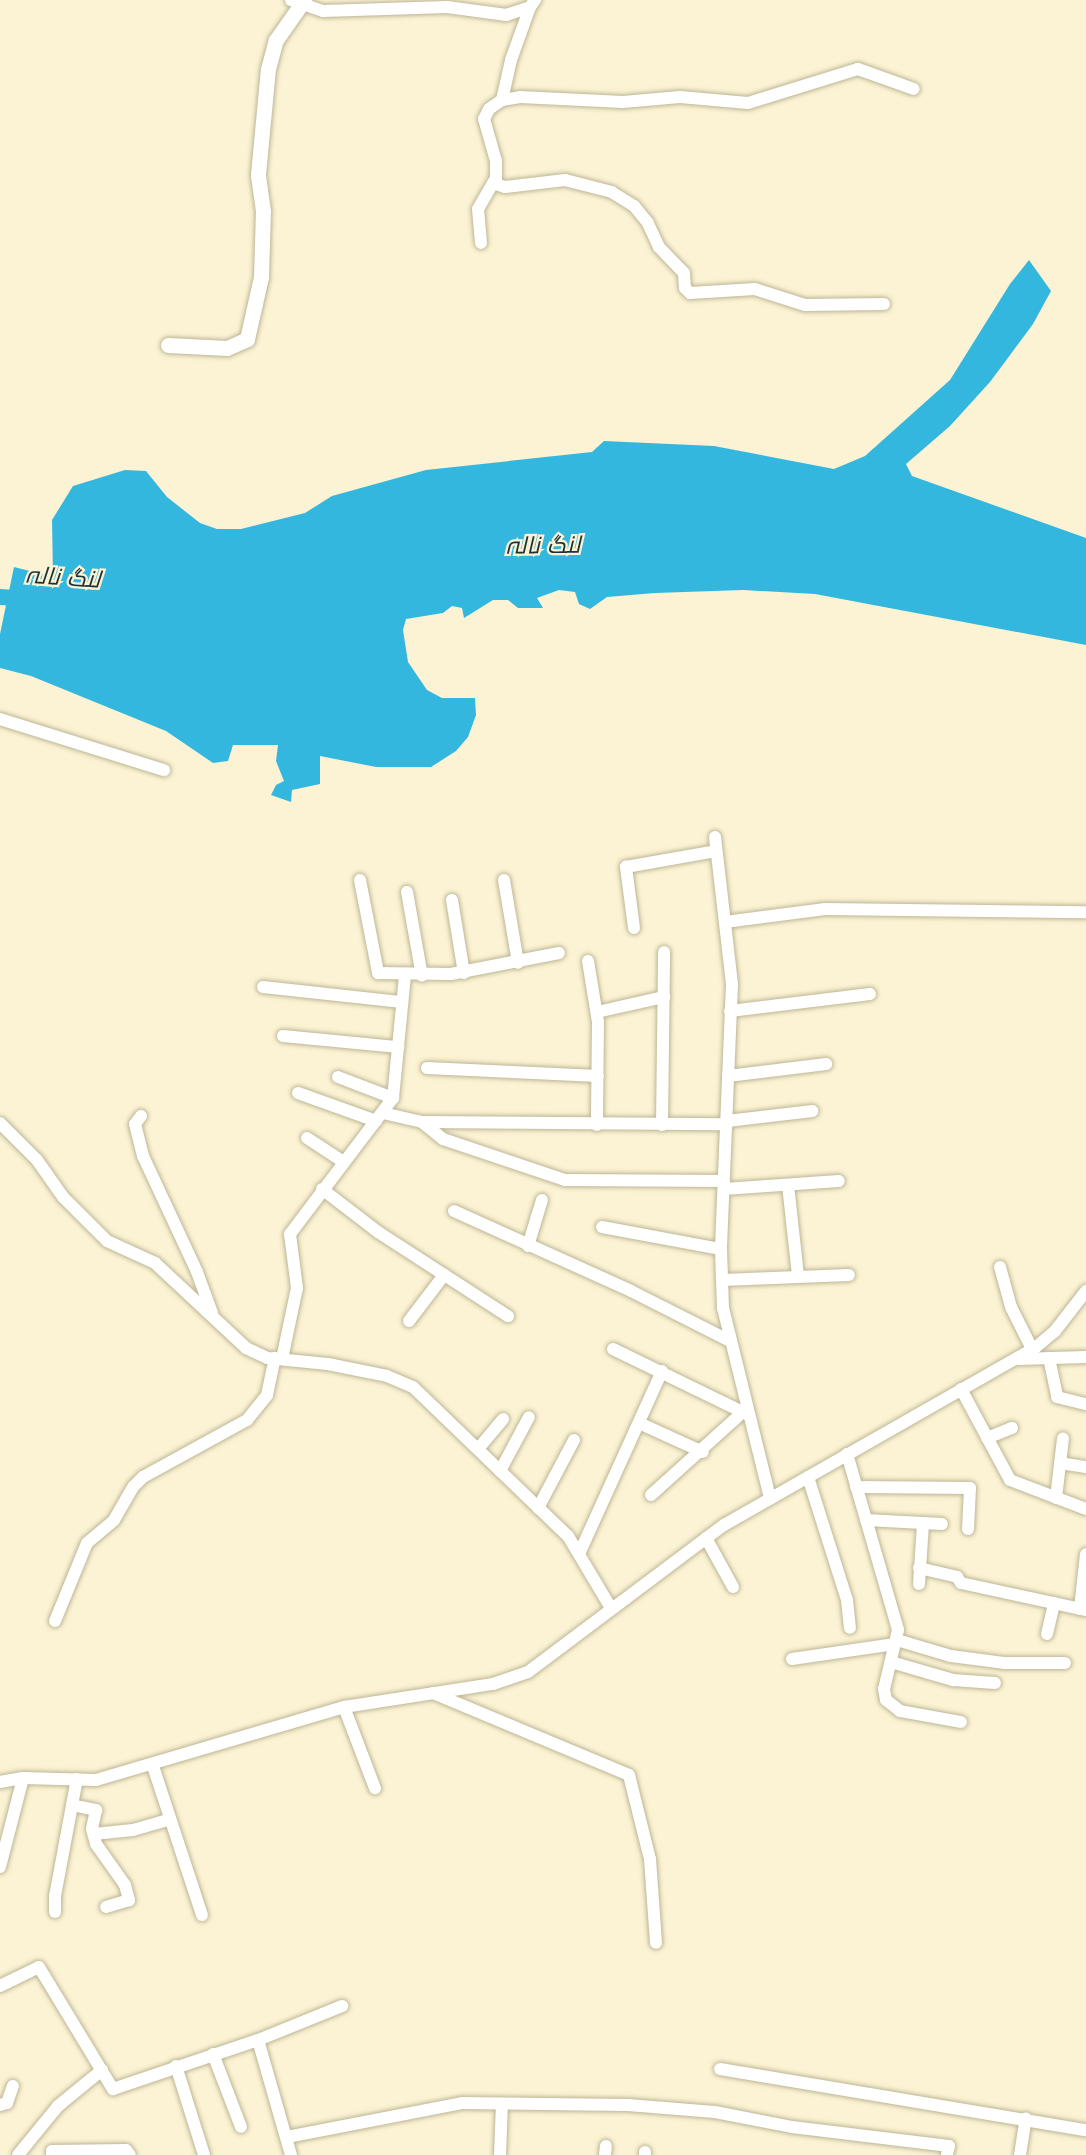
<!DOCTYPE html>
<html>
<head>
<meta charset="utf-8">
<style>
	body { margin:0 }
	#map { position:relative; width:1086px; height:2155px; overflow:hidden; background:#fbf3d3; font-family:Jost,Cairo,sans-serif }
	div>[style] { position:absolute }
	.water>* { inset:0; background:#34b7df }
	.river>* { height:16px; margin:-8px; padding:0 8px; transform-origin:8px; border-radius:8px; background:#34b7df }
	.roads { filter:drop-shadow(0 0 2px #bdb696) drop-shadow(0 0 2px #bdb696) }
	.minor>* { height:12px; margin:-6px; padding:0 6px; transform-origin:6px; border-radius:6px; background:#fff }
	.tertiary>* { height:15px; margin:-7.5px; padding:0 7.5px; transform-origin:7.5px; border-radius:7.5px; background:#fff }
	span { translate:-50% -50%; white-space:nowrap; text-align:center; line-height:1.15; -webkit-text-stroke:4.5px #fbf3d3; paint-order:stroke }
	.water-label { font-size:24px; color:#1c3139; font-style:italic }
</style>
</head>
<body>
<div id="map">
	<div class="water">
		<div style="clip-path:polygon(1029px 260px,1051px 291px,1033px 324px,990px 382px,950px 426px,906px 464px,912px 476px,1086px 538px,1086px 645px,815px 594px,743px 590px,655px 593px,607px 597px,590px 609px,579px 604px,575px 592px,559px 590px,537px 598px,543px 608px,518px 608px,508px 600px,493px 600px,464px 618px,462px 608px,452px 606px,443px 613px,406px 619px,403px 630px,408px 662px,427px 690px,442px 698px,475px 698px,476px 715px,468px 737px,456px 751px,431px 767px,376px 767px,320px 756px,320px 784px,292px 790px,291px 802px,271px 795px,276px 785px,284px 781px,276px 761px,278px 745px,233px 745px,228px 761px,213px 763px,166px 731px,31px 676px,0 668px,0 634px,14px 567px,53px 577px,52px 520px,73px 486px,125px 470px,146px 471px,167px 497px,200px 523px,217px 529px,241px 529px,305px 513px,332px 496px,426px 470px,592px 452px,604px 441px,714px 446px,834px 469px,865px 456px,950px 380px,1010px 284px)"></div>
	</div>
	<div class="river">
		<div style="left:0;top:597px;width:29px;rotate:4deg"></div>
	</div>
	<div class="roads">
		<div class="minor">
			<div style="left:291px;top:0;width:34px;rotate:19deg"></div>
			<div style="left:323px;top:11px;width:124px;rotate:-1.8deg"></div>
			<div style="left:447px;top:7px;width:60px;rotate:7.7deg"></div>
			<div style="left:506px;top:15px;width:25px;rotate:-18deg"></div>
			<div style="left:530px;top:7px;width:9px;rotate:-54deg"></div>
			<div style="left:502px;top:100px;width:41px;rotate:-77.3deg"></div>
			<div style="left:511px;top:60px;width:56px;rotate:-70.3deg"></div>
			<div style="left:481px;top:243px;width:34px;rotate:-95deg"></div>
			<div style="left:478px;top:209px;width:32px;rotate:-60deg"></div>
			<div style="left:884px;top:304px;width:79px;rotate:179.3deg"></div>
			<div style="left:805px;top:305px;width:52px;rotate:-162.3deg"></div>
			<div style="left:755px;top:289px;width:65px;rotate:176.5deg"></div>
			<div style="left:690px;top:293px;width:7px;rotate:-135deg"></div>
			<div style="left:685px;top:288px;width:15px;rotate:-94deg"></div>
			<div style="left:684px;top:273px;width:36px;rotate:-134deg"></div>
			<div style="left:659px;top:247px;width:26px;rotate:-115deg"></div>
			<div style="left:648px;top:223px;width:22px;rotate:-129deg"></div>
			<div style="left:634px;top:206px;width:26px;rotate:-148deg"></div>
			<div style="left:612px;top:192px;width:49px;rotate:-165.7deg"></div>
			<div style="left:565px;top:180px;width:60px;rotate:173.3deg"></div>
			<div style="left:505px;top:187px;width:9px;rotate:-162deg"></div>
			<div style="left:496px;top:184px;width:23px;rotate:-90deg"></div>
			<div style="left:496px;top:161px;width:44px;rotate:-105.9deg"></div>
			<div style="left:484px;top:119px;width:11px;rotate:-63deg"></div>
			<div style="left:489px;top:109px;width:16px;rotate:-35deg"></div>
			<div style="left:502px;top:100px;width:18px;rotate:-9deg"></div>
			<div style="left:520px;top:97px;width:103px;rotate:2.8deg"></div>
			<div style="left:623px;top:102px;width:57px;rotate:-5deg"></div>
			<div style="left:680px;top:97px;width:68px;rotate:5deg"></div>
			<div style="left:748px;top:103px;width:115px;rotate:-17.2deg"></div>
			<div style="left:858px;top:69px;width:59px;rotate:19.7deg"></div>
			<div style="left:0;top:719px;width:172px;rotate:17.3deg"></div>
			<div style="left:715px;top:837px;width:148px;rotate:83.4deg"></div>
			<div style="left:732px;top:984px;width:265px;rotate:92.4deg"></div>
			<div style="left:721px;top:1249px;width:59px;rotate:88.1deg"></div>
			<div style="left:723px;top:1308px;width:196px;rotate:76.1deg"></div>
			<div style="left:360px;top:880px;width:95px;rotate:79deg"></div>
			<div style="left:378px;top:973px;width:73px;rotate:0.8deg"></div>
			<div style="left:451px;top:974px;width:110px;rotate:-11deg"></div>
			<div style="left:504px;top:880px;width:84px;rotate:80.4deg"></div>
			<div style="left:407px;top:892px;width:85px;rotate:79.9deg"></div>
			<div style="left:452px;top:900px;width:74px;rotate:80.7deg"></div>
			<div style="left:725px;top:922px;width:101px;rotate:-7.4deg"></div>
			<div style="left:825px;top:909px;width:261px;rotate:0.7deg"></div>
			<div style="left:634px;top:928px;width:62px;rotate:-97.5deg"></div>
			<div style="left:626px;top:867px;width:91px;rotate:-10.1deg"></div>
			<div style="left:588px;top:961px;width:62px;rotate:80.7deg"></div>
			<div style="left:598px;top:1022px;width:103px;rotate:90.6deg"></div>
			<div style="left:263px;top:987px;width:140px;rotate:6.2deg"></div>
			<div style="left:730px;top:1011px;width:141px;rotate:-6.9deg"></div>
			<div style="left:597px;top:1012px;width:69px;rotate:-12.6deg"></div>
			<div style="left:283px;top:1036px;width:116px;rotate:5.5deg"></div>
			<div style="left:427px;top:1068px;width:171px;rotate:2.7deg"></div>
			<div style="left:728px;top:1076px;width:99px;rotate:-7deg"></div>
			<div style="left:338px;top:1077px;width:59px;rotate:20.9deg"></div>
			<div style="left:298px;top:1093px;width:83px;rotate:19.7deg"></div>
			<div style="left:383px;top:1113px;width:40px;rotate:13deg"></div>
			<div style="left:422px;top:1122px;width:27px;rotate:39deg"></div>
			<div style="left:443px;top:1139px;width:129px;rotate:18.6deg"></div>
			<div style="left:565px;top:1180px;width:159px;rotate:0.4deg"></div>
			<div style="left:141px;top:1116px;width:10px;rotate:127deg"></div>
			<div style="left:135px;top:1124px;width:33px;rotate:76deg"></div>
			<div style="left:143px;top:1156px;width:128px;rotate:65deg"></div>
			<div style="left:197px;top:1272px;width:44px;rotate:69.9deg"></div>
			<div style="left:727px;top:1121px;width:86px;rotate:-6.7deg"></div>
			<div style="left:422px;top:1122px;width:305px;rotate:0.4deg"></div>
			<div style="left:0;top:1123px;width:52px;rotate:45deg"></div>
			<div style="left:37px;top:1160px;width:45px;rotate:54.9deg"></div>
			<div style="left:63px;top:1197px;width:62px;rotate:45deg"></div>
			<div style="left:107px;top:1241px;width:53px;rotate:24.6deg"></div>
			<div style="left:155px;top:1263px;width:125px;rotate:43deg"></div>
			<div style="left:246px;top:1348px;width:23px;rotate:25deg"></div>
			<div style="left:267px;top:1358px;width:61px;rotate:5.6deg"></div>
			<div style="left:328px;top:1364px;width:60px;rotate:11.5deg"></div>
			<div style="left:387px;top:1376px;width:28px;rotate:23deg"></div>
			<div style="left:413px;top:1387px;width:215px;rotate:43.9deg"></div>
			<div style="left:568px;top:1536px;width:84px;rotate:59.2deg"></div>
			<div style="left:662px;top:1125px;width:173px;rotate:-89.3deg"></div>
			<div style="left:307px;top:1138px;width:42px;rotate:33.3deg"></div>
			<div style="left:788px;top:1185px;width:92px;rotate:83.7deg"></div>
			<div style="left:322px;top:1189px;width:71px;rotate:37.5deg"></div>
			<div style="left:378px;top:1232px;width:155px;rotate:32.9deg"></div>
			<div style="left:724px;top:1189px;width:115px;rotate:-4deg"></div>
			<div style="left:454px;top:1211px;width:194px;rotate:24.3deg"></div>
			<div style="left:631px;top:1291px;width:109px;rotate:26.8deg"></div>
			<div style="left:602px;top:1227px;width:121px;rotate:10.5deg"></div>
			<div style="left:528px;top:1246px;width:48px;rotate:-73.1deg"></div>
			<div style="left:1000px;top:1267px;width:41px;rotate:74.6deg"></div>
			<div style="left:1011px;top:1307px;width:47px;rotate:63.4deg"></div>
			<div style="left:722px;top:1280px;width:127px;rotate:-2.3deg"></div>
			<div style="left:409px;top:1321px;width:58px;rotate:-52.7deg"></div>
			<div style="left:613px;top:1349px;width:149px;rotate:25.9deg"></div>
			<div style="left:1049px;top:1358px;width:40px;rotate:78deg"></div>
			<div style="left:1057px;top:1397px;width:30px;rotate:14deg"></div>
			<div style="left:282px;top:1359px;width:73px;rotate:-78.1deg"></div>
			<div style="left:297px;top:1288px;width:54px;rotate:-97.4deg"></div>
			<div style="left:290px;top:1234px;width:171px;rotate:-52.9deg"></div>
			<div style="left:393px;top:1098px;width:123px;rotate:-84.4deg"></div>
			<div style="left:1018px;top:1359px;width:68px;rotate:-1.7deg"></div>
			<div style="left:961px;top:1389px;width:103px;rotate:61.7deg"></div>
			<div style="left:1010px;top:1480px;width:81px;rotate:20.9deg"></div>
			<div style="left:639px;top:1423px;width:70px;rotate:24.4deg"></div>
			<div style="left:987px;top:1438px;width:27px;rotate:-22deg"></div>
			<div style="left:478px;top:1449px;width:39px;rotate:-50deg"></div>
			<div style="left:847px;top:1454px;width:183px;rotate:73.8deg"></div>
			<div style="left:898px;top:1630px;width:61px;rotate:103.3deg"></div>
			<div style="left:884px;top:1689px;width:11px;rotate:80deg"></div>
			<div style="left:886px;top:1700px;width:18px;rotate:38deg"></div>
			<div style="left:900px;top:1711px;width:62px;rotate:10.2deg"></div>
			<div style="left:1060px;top:1463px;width:26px;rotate:9deg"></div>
			<div style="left:500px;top:1471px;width:61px;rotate:-61.8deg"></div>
			<div style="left:808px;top:1477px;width:129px;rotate:72.4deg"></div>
			<div style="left:847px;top:1600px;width:28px;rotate:84deg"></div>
			<div style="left:856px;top:1487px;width:114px;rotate:0.5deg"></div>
			<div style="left:970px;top:1488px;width:41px;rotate:92.8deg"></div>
			<div style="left:651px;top:1495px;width:124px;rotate:-42.1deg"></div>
			<div style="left:1056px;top:1498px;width:60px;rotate:-83.3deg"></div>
			<div style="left:538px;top:1508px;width:77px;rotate:-62.1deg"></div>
			<div style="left:866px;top:1520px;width:76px;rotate:3deg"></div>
			<div style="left:706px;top:1538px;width:56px;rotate:61.1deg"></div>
			<div style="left:579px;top:1554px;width:201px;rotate:-65.6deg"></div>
			<div style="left:919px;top:1568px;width:39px;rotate:13deg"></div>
			<div style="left:957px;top:1577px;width:7px;rotate:56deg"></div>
			<div style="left:961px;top:1583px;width:128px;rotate:12.2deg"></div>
			<div style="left:919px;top:1584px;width:61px;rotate:-86.2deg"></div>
			<div style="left:1080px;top:1609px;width:55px;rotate:-83.8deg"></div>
			<div style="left:55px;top:1621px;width:84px;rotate:-67.7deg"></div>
			<div style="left:87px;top:1543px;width:35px;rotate:-40deg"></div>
			<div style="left:114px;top:1520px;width:39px;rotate:-60deg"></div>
			<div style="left:134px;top:1486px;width:13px;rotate:-45deg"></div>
			<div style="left:143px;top:1477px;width:119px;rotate:-28.7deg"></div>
			<div style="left:247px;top:1420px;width:32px;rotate:-51deg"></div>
			<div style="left:267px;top:1395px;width:38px;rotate:-78deg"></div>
			<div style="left:1047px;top:1634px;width:32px;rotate:-77deg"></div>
			<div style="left:897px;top:1640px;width:56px;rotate:16.5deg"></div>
			<div style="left:951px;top:1656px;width:53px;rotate:7.5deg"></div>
			<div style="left:1004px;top:1663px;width:61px"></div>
			<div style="left:792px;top:1659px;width:104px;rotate:-8.3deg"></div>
			<div style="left:891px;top:1662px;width:65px;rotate:16.2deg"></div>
			<div style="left:953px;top:1680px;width:42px;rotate:4.1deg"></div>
			<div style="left:433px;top:1693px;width:212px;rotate:22.7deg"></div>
			<div style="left:629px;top:1775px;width:87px;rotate:76deg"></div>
			<div style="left:650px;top:1859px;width:84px;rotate:85.9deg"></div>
			<div style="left:344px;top:1707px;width:87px;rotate:69.1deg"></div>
			<div style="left:153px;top:1766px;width:157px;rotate:71.8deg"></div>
			<div style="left:0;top:1782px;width:23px;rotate:-10deg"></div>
			<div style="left:23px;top:1778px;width:73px;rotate:1.6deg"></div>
			<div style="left:96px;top:1780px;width:259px;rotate:-16.4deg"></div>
			<div style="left:344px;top:1707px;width:151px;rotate:-8.8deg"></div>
			<div style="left:493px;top:1684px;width:37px;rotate:-19deg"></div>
			<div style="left:528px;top:1672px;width:245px;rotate:-36.9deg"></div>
			<div style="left:724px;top:1525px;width:359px;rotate:-29.7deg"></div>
			<div style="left:1036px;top:1347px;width:25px;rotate:-40deg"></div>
			<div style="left:1055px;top:1331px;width:51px;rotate:-52.2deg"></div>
			<div style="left:72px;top:1805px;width:25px;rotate:12deg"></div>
			<div style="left:96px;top:1810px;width:19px;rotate:102deg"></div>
			<div style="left:92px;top:1829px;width:16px;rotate:75deg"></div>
			<div style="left:96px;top:1844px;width:50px;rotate:54.7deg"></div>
			<div style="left:125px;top:1885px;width:16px;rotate:75deg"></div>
			<div style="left:129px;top:1900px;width:24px;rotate:163deg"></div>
			<div style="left:94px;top:1834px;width:39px;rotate:-6deg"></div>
			<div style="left:133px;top:1830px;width:37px;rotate:-16deg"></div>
			<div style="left:0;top:1867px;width:92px;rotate:-75.5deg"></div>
			<div style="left:55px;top:1912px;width:16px;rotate:-90deg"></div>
			<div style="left:55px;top:1896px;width:119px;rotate:-79.4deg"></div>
			<div style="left:0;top:1986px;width:43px;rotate:-26deg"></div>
			<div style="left:39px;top:1967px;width:143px;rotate:58.8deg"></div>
			<div style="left:113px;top:2089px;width:153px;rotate:-18.7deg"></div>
			<div style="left:258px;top:2040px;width:91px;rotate:-22deg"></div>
			<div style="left:258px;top:2040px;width:120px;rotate:74deg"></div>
			<div style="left:213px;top:2054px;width:78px;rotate:69deg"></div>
			<div style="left:176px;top:2066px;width:93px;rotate:72.5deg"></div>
			<div style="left:720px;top:2069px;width:371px;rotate:9.5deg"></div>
			<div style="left:0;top:2105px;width:7px;rotate:-16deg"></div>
			<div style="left:7px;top:2103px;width:18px;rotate:-71deg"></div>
			<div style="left:287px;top:2137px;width:178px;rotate:-11deg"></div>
			<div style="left:462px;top:2103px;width:166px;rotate:0.7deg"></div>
			<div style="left:628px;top:2105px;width:87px;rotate:4.6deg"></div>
			<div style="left:715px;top:2112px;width:78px;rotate:11deg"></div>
			<div style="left:792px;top:2127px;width:158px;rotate:6.9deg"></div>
			<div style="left:949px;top:2146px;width:9px;rotate:103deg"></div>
			<div style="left:18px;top:2155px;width:63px;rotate:-50.8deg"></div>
			<div style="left:58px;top:2106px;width:57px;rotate:-39.3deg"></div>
			<div style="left:52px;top:2155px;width:4px;rotate:-90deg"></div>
			<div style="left:52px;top:2151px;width:74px;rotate:-0.8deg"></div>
			<div style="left:126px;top:2150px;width:6px;rotate:51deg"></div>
			<div style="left:500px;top:2155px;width:51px;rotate:-87.8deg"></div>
			<div style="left:605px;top:2155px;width:9px;rotate:-84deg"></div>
			<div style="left:645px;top:2155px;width:3px;rotate:-90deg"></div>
			<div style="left:1020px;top:2155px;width:37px;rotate:-81deg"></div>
		</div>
		<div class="tertiary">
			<div style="left:168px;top:345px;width:59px;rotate:2.9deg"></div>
			<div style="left:227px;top:348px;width:22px;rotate:-24deg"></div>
			<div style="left:247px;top:339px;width:64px;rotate:-77.3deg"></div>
			<div style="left:261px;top:277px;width:66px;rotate:-88.3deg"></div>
			<div style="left:263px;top:211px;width:37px;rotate:-98deg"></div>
			<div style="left:258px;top:174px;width:105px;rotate:-84.6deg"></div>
			<div style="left:268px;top:69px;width:30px;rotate:-75deg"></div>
			<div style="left:276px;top:40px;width:49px;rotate:-55deg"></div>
		</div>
	</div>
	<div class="water-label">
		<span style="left:543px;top:545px;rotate:-1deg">لنگ نالہ</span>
		<span style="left:63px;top:577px;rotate:4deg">لنگ نالہ</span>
	</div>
</div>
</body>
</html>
